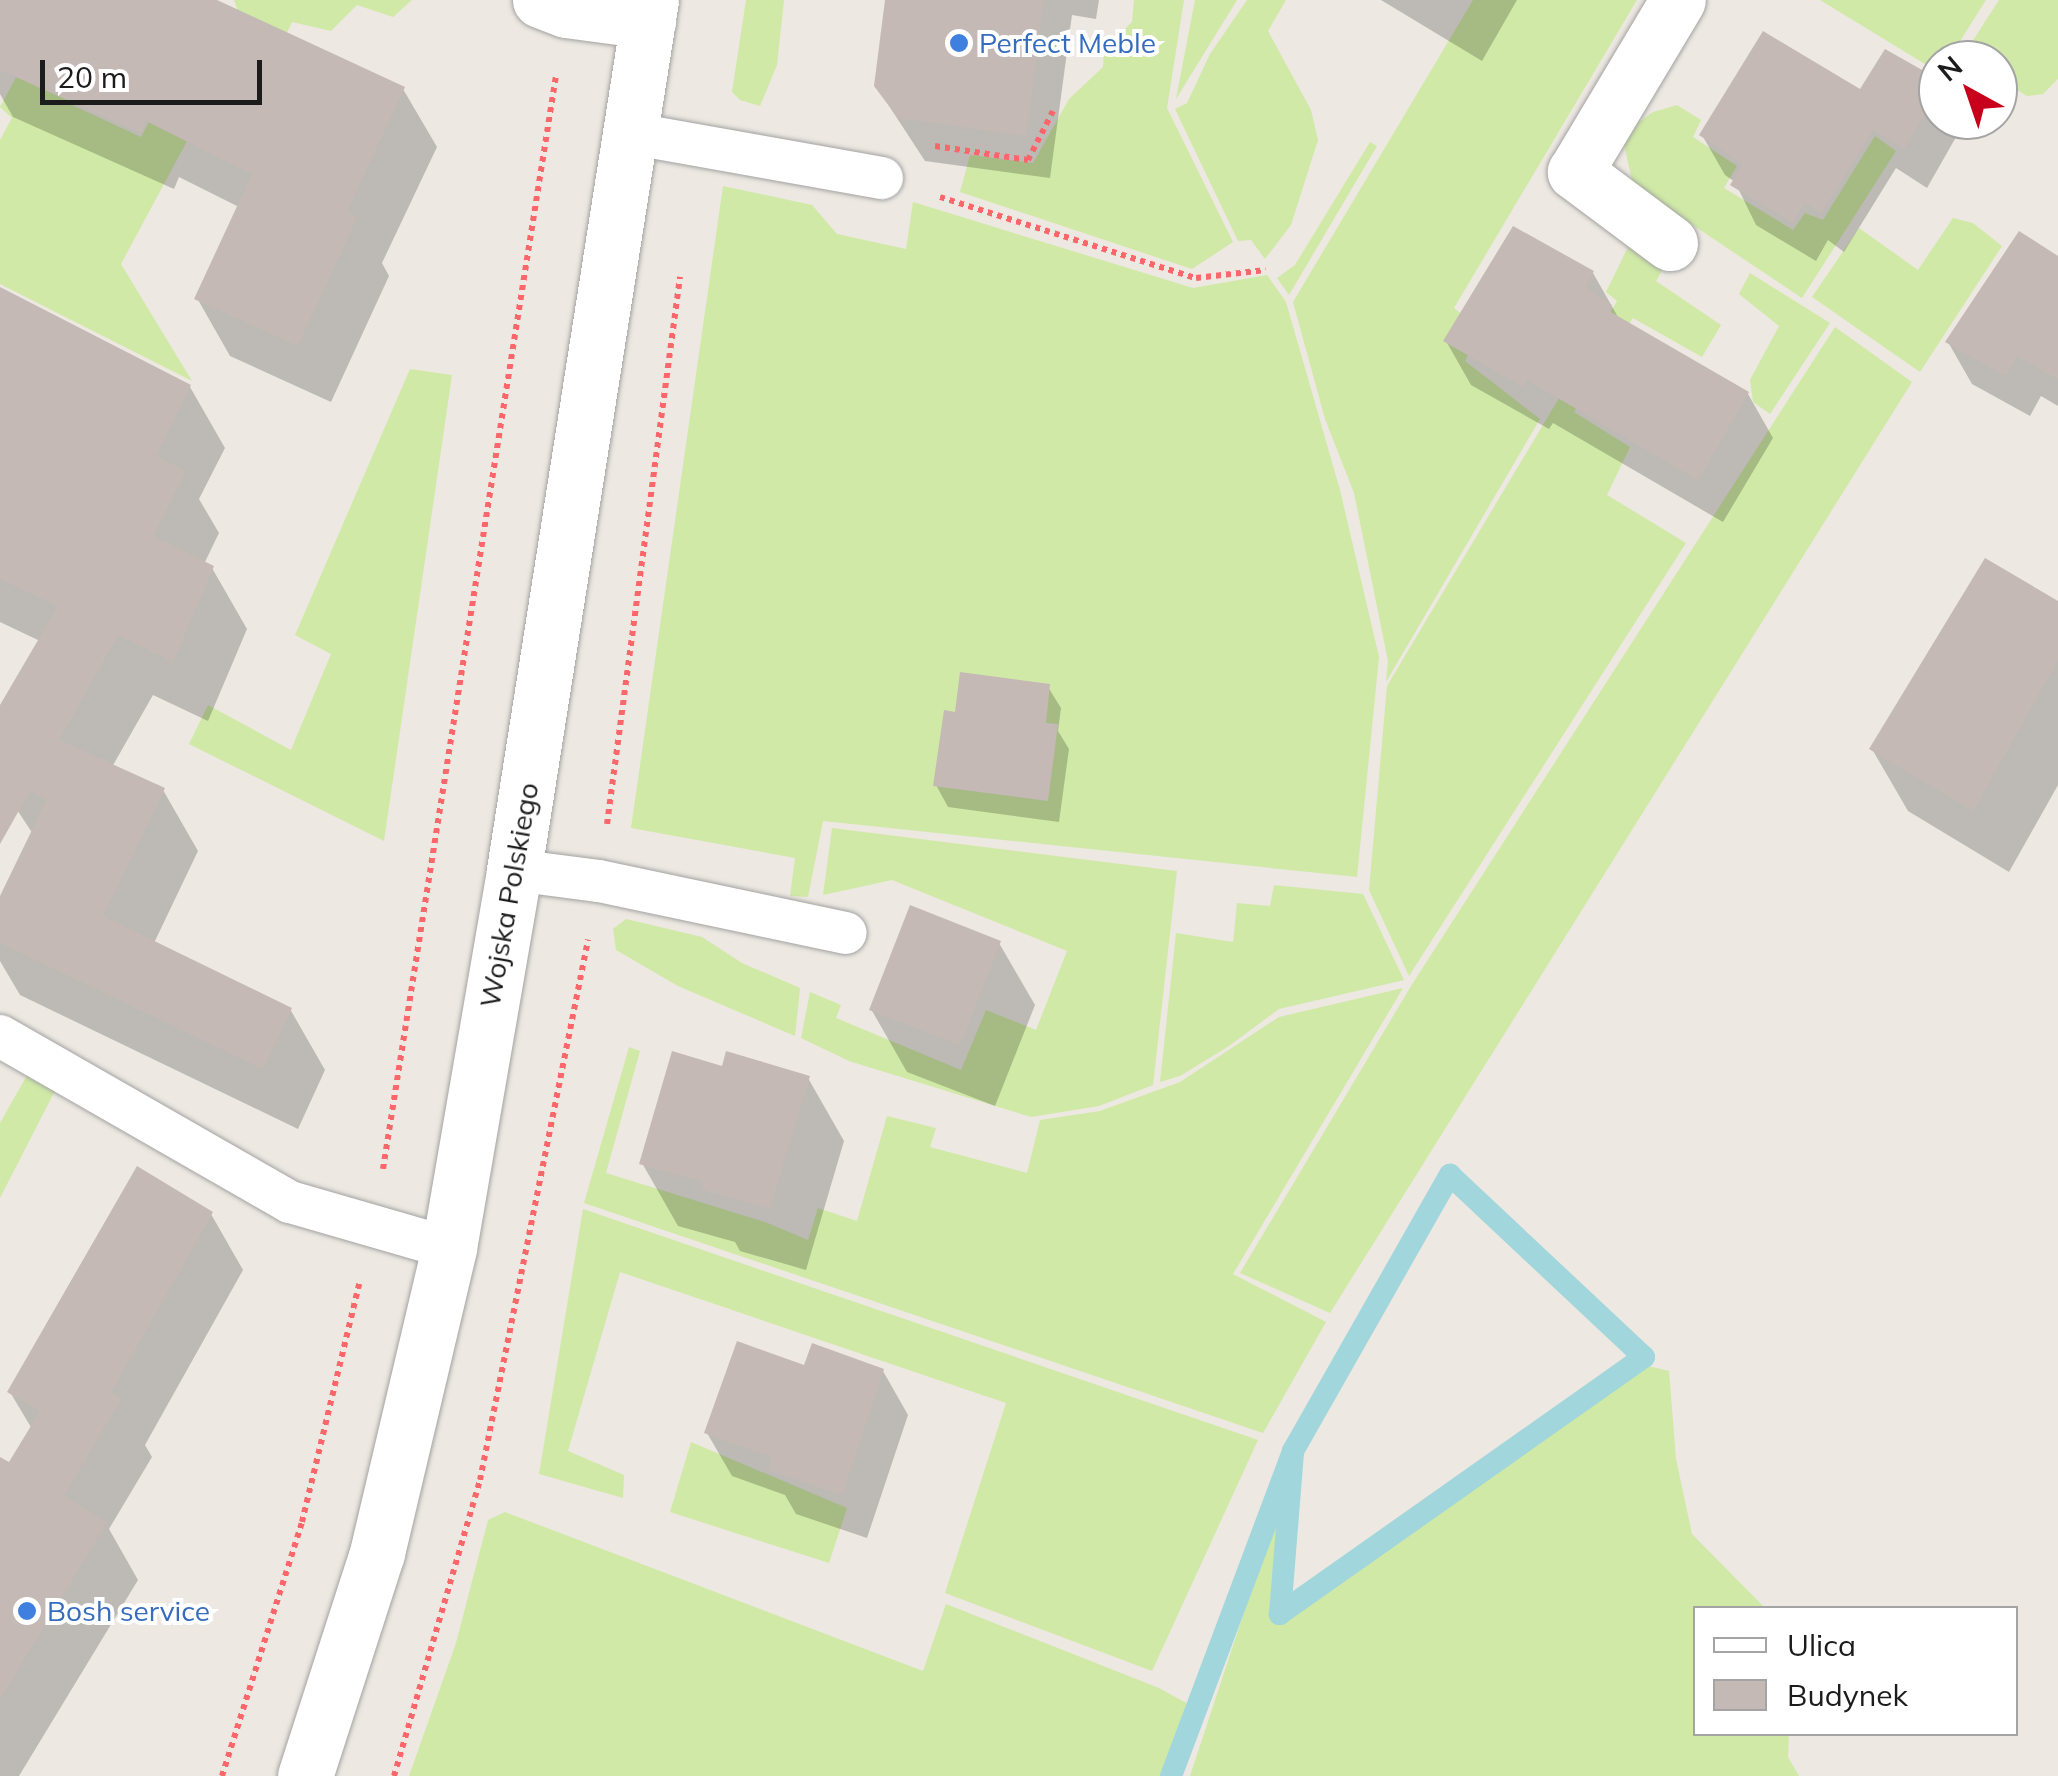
<!DOCTYPE html>
<html>
<head>
<meta charset="utf-8">
<style>
	body { margin:0 }
	#map { position:relative; width:2058px; height:1776px; overflow:hidden; background:#ede8e1; font-family:Mulish,sans-serif }
	div>[style] { position:absolute }
	.grass>* { inset:0; background:#d0e9a6 }
	.shadow>* { inset:0; background:#0003 }
	.stream>* { height:22px; margin:-11px; padding:0 11px; transform-origin:11px; border-radius:11px; background:#a1d6dc }
	.building>* { inset:0; background:#c5b9b5 }
	.path>* { height:6px; margin-top:-3px; transform-origin:0; background:repeating-linear-gradient(90deg,#fa666a 0 5px,transparent 0 10px) }
	.roads { filter:drop-shadow(0 0 2px #a3a3a3) drop-shadow(0 0 2px #a3a3a3) }
	.service>* { height:42px; margin:-21px; padding:0 21px; transform-origin:21px; border-radius:21px; background:#fff }
	.minor>* { height:55px; margin:-27.5px; padding:0 27.5px; transform-origin:27.5px; border-radius:27.5px; background:#fff }
	.tertiary>* { height:55px; margin:-27.5px; padding:0 27.5px; transform-origin:27.5px; border-radius:27.5px; background:#fff }
	.dots>* { width:28px; height:28px; translate:-50% -50%; box-sizing:border-box; border:5px solid #fff; border-radius:50% }
	span { translate:-50% -50%; white-space:nowrap; text-align:center; line-height:1.15; -webkit-text-stroke:8px #fff; paint-order:stroke }
	.shop-label { font-size:28px; color:#366cbe }
	.left { translate:0 -50%; text-align:left }
	.street-label { font-size:28px; color:#1c1c1c }
	.legend { position:absolute; left:1693px; top:1606px; width:325px; height:130px; box-sizing:border-box; background:#fff; border:2px solid #a4a4a4; margin:0; padding:12px 18px; list-style:none; font-size:30px; color:#1c1c1c }
	.legend li { display:flex; align-items:center; gap:20px; height:50px }
	.legend b { width:50px; border:2px solid #a4a4a4 }
	.north { position:absolute; left:1918px; top:40px; width:100px; height:100px; box-sizing:border-box; background:#fff; border:2px solid #a4a4a4; border-radius:50%; rotate:320deg; font-size:28px; font-weight:700; line-height:40px; text-align:center; color:#1c1c1c }
	.north::after { content:''; display:block; margin:auto; width:35px; height:45px; background:#c8001b; clip-path:polygon(50% 0,100% 100%,50% 72%,0 100%) }
	.scale { position:absolute; left:40px; top:60px; width:222px; height:45px; box-sizing:border-box; border:5px solid #1c1c1c; border-top:0; padding-left:12px; font-size:30px; line-height:35px; white-space:nowrap; color:#1c1c1c; -webkit-text-stroke:8px #fff; paint-order:stroke }
</style>
</head>
<body>
<div id="map">
	<div class="grass">
		<div style="clip-path:polygon(234px 0,412px 0,393px 17px,357px 5px,331px 31px,292px 22px,260px 91px,222px 76px,121px 264px,192px 381px,0 284px,0 140px,12px 118px,0 107px,21px 68px,79px 81px,68px 103px,141px 137px,183px 57px,240px 17px)"></div>
		<div style="clip-path:polygon(746px 0,784px 0,777px 65px,760px 106px,740px 100px,732px 92px)"></div>
		<div style="clip-path:polygon(1134px 0,1184px 0,1167px 108px,1233px 242px,1192px 269px,960px 192px,970px 155px,1033px 163px,1069px 99px,1103px 67px,1104px 49px,1132px 22px)"></div>
		<div style="clip-path:polygon(1195px 0,1237px 0,1176px 99px)"></div>
		<div style="clip-path:polygon(1247px 0,1286px 0,1268px 31px,1311px 110px,1318px 140px,1291px 225px,1265px 259px,1251px 240px,1238px 241px,1175px 109px,1187px 103px,1210px 54px)"></div>
		<div style="clip-path:polygon(1473px 0,1637px 0,1454px 308px,1480px 329px,1465px 361px,1540px 419px,1386px 682px,1388px 661px,1354px 493px,1325px 419px,1293px 302px)"></div>
		<div style="clip-path:polygon(1820px 0,1986px 0,1948px 60px,1938px 60px,1938px 72px)"></div>
		<div style="clip-path:polygon(1999px 0,2058px 0,2058px 79px,2043px 94px,2027px 96px,1998px 79px,1998px 60px,1984px 60px,1970px 45px)"></div>
		<div style="clip-path:polygon(1677px 105px,1701px 120px,1693px 137px,1737px 166px,1724px 188px,1793px 230px,1805px 213px,1823px 220px,1875px 136px,1896px 151px,1802px 298px,1633px 185px,1623px 140px,1627px 130px,1653px 112px)"></div>
		<div style="clip-path:polygon(1370px 142px,1377px 146px,1289px 295px,1277px 278px,1295px 265px)"></div>
		<div style="clip-path:polygon(723px 186px,812px 205px,837px 234px,906px 249px,913px 202px,1193px 288px,1267px 275px,1286px 302px,1340px 490px,1379px 657px,1357px 877px,823px 821px,808px 897px,790px 896px,795px 858px,631px 828px)"></div>
		<div style="clip-path:polygon(1953px 218px,1973px 223px,2002px 246px,1920px 372px,1812px 297px,1859px 228px,1918px 270px)"></div>
		<div style="clip-path:polygon(1630px 243px,1666px 264px,1656px 281px,1721px 325px,1702px 357px,1633px 318px,1574px 412px,1630px 447px,1607px 495px,1686px 543px,1409px 976px,1369px 890px,1387px 686px,1617px 301px,1606px 292px)"></div>
		<div style="clip-path:polygon(1750px 273px,1830px 323px,1770px 414px,1753px 402px,1750px 380px,1779px 326px,1739px 294px)"></div>
		<div style="clip-path:polygon(1835px 327px,1912px 382px,1330px 1313px,1240px 1273px,1411px 986px)"></div>
		<div style="clip-path:polygon(410px 369px,452px 375px,384px 841px,189px 744px,208px 705px,291px 750px,331px 654px,295px 635px)"></div>
		<div style="clip-path:polygon(832px 828px,1177px 871px,1153px 1085px,1099px 1106px,1031px 1117px,849px 1061px,801px 1038px,810px 992px,841px 1005px,836px 1018px,961px 1070px,986px 1010px,1036px 1030px,1067px 951px,892px 880px,823px 895px)"></div>
		<div style="clip-path:polygon(1274px 885px,1363px 894px,1404px 980px,1279px 1009px,1229px 1046px,1180px 1076px,1160px 1082px,1176px 933px,1233px 942px,1237px 903px,1270px 906px)"></div>
		<div style="clip-path:polygon(626px 919px,702px 937px,742px 963px,800px 988px,795px 1036px,678px 986px,616px 950px,613px 929px)"></div>
		<div style="clip-path:polygon(1403px 988px,1233px 1274px,1326px 1322px,1263px 1433px,584px 1203px,629px 1047px,640px 1051px,606px 1173px,765px 1222px,808px 1240px,818px 1208px,857px 1221px,887px 1116px,936px 1128px,930px 1147px,1027px 1173px,1040px 1120px,1100px 1111px,1180px 1082px,1279px 1017px)"></div>
		<div style="clip-path:polygon(30px 1070px,58px 1085px,0 1198px,0 1123px)"></div>
		<div style="clip-path:polygon(583px 1209px,1258px 1440px,1152px 1671px,945px 1593px,1006px 1403px,620px 1272px,568px 1451px,624px 1475px,623px 1498px,539px 1474px)"></div>
		<div style="clip-path:polygon(1644px 1365px,1669px 1371px,1676px 1459px,1692px 1534px,1765px 1608px,1696px 1608px,1696px 1734px,1789px 1734px,1788px 1757px,1799px 1776px,1190px 1776px,1287px 1482px,1277px 1618px)"></div>
		<div style="clip-path:polygon(691px 1442px,847px 1508px,829px 1563px,670px 1512px)"></div>
		<div style="clip-path:polygon(505px 1512px,923px 1671px,946px 1604px,1159px 1688px,1188px 1704px,1165px 1776px,409px 1776px,456px 1643px,488px 1520px)"></div>
	</div>
	<div class="shadow">
		<div style="clip-path:polygon(0 0,215px 0,403px 89px,437px 147px,382px 263px,389px 276px,331px 402px,230px 356px,197px 298px,239px 207px,179px 177px,174px 189px,13px 117px,0 94px)"></div>
		<div style="clip-path:polygon(888px 0,1099px 0,1096px 19px,1072px 15px,1050px 178px,925px 161px,876px 86px)"></div>
		<div style="clip-path:polygon(1381px 0,1517px 0,1482px 61px)"></div>
		<div style="clip-path:polygon(1938px 81px,1938px 120px,1964px 123px,1927px 188px,1896px 168px,1844px 252px,1828px 240px,1816px 261px,1756px 225px,1735px 182px,1725px 175px,1702px 135px,1860px 93px)"></div>
		<div style="clip-path:polygon(2058px 259px,2058px 406px,2041px 396px,2030px 416px,1972px 384px,1948px 342px)"></div>
		<div style="clip-path:polygon(1593px 273px,1618px 317px,1748px 394px,1773px 438px,1723px 522px,1553px 423px,1549px 429px,1471px 385px,1446px 341px)"></div>
		<div style="clip-path:polygon(0 290px,190px 387px,225px 448px,199px 499px,219px 533px,204px 564px,212px 568px,247px 629px,208px 721px,153px 695px,112px 767px,163px 790px,198px 851px,154px 943px,290px 1009px,325px 1070px,298px 1129px,20px 995px,0 961px,0 901px,33px 834px,0 784px,0 710px,40px 641px,0 622px)"></div>
		<div style="clip-path:polygon(2058px 604px,2058px 785px,2009px 872px,1908px 811px,1872px 749px)"></div>
		<div style="clip-path:polygon(1048px 687px,1061px 708px,1058px 731px,1069px 749px,1059px 822px,948px 807px,936px 785px,957px 715px)"></div>
		<div style="clip-path:polygon(999px 943px,1035px 1005px,995px 1106px,907px 1072px,871px 1009px)"></div>
		<div style="clip-path:polygon(724px 1069px,808px 1078px,844px 1141px,806px 1270px,740px 1251px,735px 1242px,678px 1226px,642px 1163px)"></div>
		<div style="clip-path:polygon(211px 1214px,243px 1270px,145px 1445px,152px 1457px,109px 1529px,138px 1580px,19px 1776px,0 1776px,0 1481px,32px 1429px,10px 1392px)"></div>
		<div style="clip-path:polygon(883px 1371px,908px 1415px,867px 1538px,796px 1514px,785px 1495px,732px 1476px,707px 1433px)"></div>
	</div>
	<div class="stream">
		<div style="left:1171px;top:1776px;width:347px;rotate:-69.4deg"></div>
		<div style="left:1293px;top:1451px;width:318px;rotate:-60.4deg"></div>
		<div style="left:1450px;top:1175px;width:266px;rotate:43.2deg"></div>
		<div style="left:1644px;top:1357px;width:446px;rotate:144.8deg"></div>
		<div style="left:1280px;top:1614px;width:164px;rotate:-85.4deg"></div>
	</div>
	<div class="building">
		<div style="clip-path:polygon(0 0,217px 0,405px 87px,347px 211px,357px 217px,298px 346px,194px 299px,252px 174px,146px 121px,141px 133px,0 70px)"></div>
		<div style="clip-path:polygon(885px 0,1044px 0,1026px 136px,898px 118px,874px 86px)"></div>
		<div style="clip-path:polygon(1763px 31px,1860px 89px,1885px 49px,1938px 79px,1938px 92px,1904px 149px,1873px 130px,1821px 214px,1805px 202px,1793px 223px,1730px 185px,1743px 164px,1699px 135px)"></div>
		<div style="clip-path:polygon(1513px 226px,1594px 271px,1585px 288px,1612px 305px,1609px 311px,1749px 392px,1698px 480px,1527px 380px,1523px 387px,1443px 341px)"></div>
		<div style="clip-path:polygon(2019px 231px,2058px 256px,2058px 379px,2017px 356px,2006px 376px,1945px 342px)"></div>
		<div style="clip-path:polygon(0 287px,191px 385px,156px 456px,186px 471px,153px 536px,214px 566px,173px 662px,118px 635px,59px 740px,165px 788px,103px 916px,292px 1008px,263px 1069px,0 943px,0 896px,47px 799px,30px 791px,0 844px,0 705px,58px 606px,0 579px)"></div>
		<div style="clip-path:polygon(1985px 558px,2058px 601px,2058px 660px,1973px 811px,1869px 749px)"></div>
		<div style="clip-path:polygon(960px 672px,1050px 684px,1046px 723px,1058px 724px,1048px 801px,933px 786px,944px 710px,955px 712px)"></div>
		<div style="clip-path:polygon(910px 905px,1001px 941px,960px 1045px,869px 1010px)"></div>
		<div style="clip-path:polygon(672px 1051px,722px 1066px,726px 1051px,810px 1076px,770px 1209px,701px 1189px,703px 1182px,639px 1164px)"></div>
		<div style="clip-path:polygon(137px 1166px,213px 1212px,111px 1392px,121px 1399px,64px 1496px,107px 1522px,0 1699px,0 1457px,9px 1462px,40px 1411px,7px 1392px)"></div>
		<div style="clip-path:polygon(737px 1341px,804px 1365px,812px 1343px,884px 1369px,842px 1495px,768px 1470px,772px 1457px,704px 1433px)"></div>
	</div>
	<div class="path">
		<div style="left:935px;top:146px;width:94px;rotate:8.6deg"></div>
		<div style="left:1028px;top:160px;width:55px;rotate:-63deg"></div>
		<div style="left:940px;top:197px;width:269px;rotate:17.6deg"></div>
		<div style="left:1196px;top:278px;width:70px;rotate:-6.5deg"></div>
		<div style="left:607px;top:824px;width:552px;rotate:-82.4deg"></div>
		<div style="left:383px;top:1169px;width:1108px;rotate:-81.01deg"></div>
		<div style="left:222px;top:1776px;width:266px;rotate:-72.5deg"></div>
		<div style="left:302px;top:1522px;width:245px;rotate:-76.5deg"></div>
		<div style="left:394px;top:1776px;width:308px;rotate:-73.8deg"></div>
		<div style="left:480px;top:1480px;width:551px;rotate:-78.69deg"></div>
	</div>
	<div class="roads">
		<div class="service">
			<div style="left:629px;top:133px;width:257px;rotate:10.1deg"></div>
			<div style="left:514px;top:870px;width:86px;rotate:7.4deg"></div>
			<div style="left:599px;top:881px;width:252px;rotate:11.9deg"></div>
			<div style="left:0;top:1036px;width:334px;rotate:29.8deg"></div>
			<div style="left:290px;top:1202px;width:166px;rotate:16.1deg"></div>
		</div>
		<div class="minor">
			<div style="left:540px;top:0;width:28px;rotate:21deg"></div>
			<div style="left:566px;top:10px;width:83px;rotate:7.6deg"></div>
			<div style="left:1670px;top:243px;width:119px;rotate:-143.2deg"></div>
			<div style="left:1575px;top:172px;width:200px;rotate:-59.1deg"></div>
		</div>
		<div class="tertiary">
			<div style="left:305px;top:1776px;width:234px;rotate:-72.1deg"></div>
			<div style="left:377px;top:1553px;width:313px;rotate:-76.7deg"></div>
			<div style="left:449px;top:1248px;width:384px;rotate:-80.2deg"></div>
			<div style="left:514px;top:870px;width:881px;rotate:-81.05deg"></div>
		</div>
	</div>
	<div class="dots">
		<div style="left:959px;top:43px;background:#3f7fe0"></div>
		<div style="left:27px;top:1611px;background:#3f7fe0"></div>
	</div>
	<div class="shop-label">
		<span class="left" style="left:979px;top:43px">Perfect Meble</span>
		<span class="left" style="left:47px;top:1611px">Bosh service</span>
	</div>
	<div class="street-label">
		<span style="left:509px;top:895px;rotate:-80deg">Wojska Polskiego</span>
	</div>
	<ul class="legend">
	<li><b style="height:12px;background:#fff"></b>Ulica</li>
	<li><b style="height:28px;background:#c5b9b5"></b>Budynek</li>
	</ul>
	<div class="north">N</div>
	<div class="scale">20 m</div>
</div>
</body>
</html>
